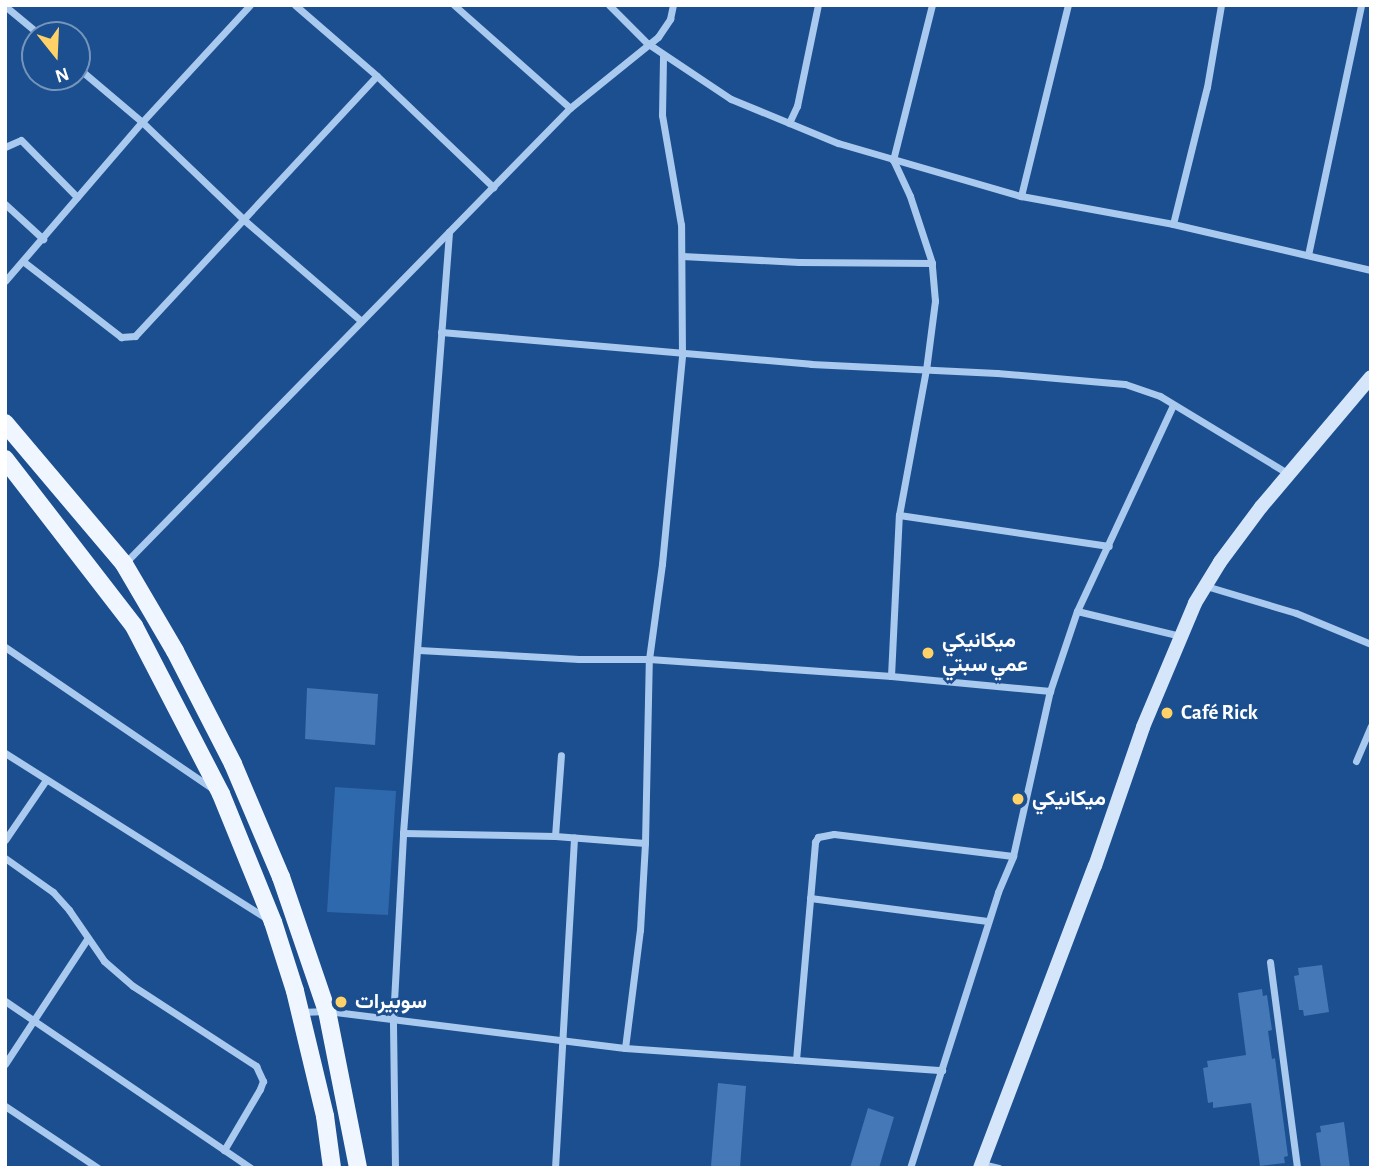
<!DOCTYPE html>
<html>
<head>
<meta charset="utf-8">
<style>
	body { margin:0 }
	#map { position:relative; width:1376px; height:1173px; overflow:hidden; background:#1b4f8f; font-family:"Alegreya Sans",Vazirmatn,sans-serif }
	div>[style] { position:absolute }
	.green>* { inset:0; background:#2e69ad }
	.building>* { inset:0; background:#4478b7 }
	.street>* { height:7px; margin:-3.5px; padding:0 3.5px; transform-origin:3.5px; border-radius:3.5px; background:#a9c9ee }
	.secondary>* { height:14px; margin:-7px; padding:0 7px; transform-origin:7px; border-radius:7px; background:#d6e6fa }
	.primary>* { height:18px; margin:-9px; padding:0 9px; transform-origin:9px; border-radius:9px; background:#f0f6ff }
	.dots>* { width:19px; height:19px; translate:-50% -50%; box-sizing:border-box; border:4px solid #1b4f8f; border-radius:50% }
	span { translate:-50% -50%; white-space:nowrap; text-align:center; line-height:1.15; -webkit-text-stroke:5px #1b4f8f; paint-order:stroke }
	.poi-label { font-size:21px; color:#fff; font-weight:700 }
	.left { translate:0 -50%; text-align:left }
	.frame { position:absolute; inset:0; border:7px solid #fff; pointer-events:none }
	.north { position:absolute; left:21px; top:21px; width:70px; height:70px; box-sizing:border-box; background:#1b4f8f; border:2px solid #7695bc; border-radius:50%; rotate:162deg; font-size:19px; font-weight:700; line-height:28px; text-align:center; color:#fff }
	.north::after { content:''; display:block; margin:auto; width:24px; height:32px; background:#ffd166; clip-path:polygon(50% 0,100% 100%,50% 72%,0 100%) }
</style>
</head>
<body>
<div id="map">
	<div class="green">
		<div style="clip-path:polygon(335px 787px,396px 791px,388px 915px,327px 912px)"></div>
	</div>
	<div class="building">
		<div style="clip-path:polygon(307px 688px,378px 694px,375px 745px,305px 739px)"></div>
		<div style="clip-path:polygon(1322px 965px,1329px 1012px,1304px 1016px,1303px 1010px,1299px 1010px,1294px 976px,1299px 975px,1298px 968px)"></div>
		<div style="clip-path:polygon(1262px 989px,1263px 996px,1267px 995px,1272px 1030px,1268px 1031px,1272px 1059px,1275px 1058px,1288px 1156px,1284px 1157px,1285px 1163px,1260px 1166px,1251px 1103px,1213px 1108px,1213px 1102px,1208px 1103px,1203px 1068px,1208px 1067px,1207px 1061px,1246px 1055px,1238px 993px)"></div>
		<div style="clip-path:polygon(718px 1083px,746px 1086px,740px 1168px,711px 1166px)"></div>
		<div style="clip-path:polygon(868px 1108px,894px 1117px,879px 1168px,850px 1168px)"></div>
		<div style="clip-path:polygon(1344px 1122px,1350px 1168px,1321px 1168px,1316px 1133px,1321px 1132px,1320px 1126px)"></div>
	</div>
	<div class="street">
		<div style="left:295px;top:5px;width:108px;rotate:40.9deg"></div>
		<div style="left:377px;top:76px;width:161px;rotate:43.7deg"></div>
		<div style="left:454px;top:5px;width:155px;rotate:41.6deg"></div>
		<div style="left:609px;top:5px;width:54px;rotate:45deg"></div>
		<div style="left:647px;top:43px;width:101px;rotate:33.7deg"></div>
		<div style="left:731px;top:99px;width:116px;rotate:22.4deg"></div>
		<div style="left:838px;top:143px;width:191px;rotate:16.2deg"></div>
		<div style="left:1021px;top:196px;width:155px;rotate:10.4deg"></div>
		<div style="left:1173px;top:224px;width:203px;rotate:13.1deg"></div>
		<div style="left:5px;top:6px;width:45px;rotate:39.6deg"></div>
		<div style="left:77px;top:67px;width:85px;rotate:40.2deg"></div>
		<div style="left:142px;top:122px;width:140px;rotate:43.8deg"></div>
		<div style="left:243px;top:219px;width:156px;rotate:40.8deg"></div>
		<div style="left:789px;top:123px;width:19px;rotate:-65deg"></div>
		<div style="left:797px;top:106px;width:103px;rotate:-78.3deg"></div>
		<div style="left:5px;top:147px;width:17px;rotate:-24deg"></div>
		<div style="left:21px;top:140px;width:80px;rotate:45.5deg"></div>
		<div style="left:1021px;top:196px;width:197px;rotate:-76.2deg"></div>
		<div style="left:5px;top:204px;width:52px;rotate:42.6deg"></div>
		<div style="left:1173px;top:224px;width:141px;rotate:-76.1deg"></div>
		<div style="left:1207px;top:87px;width:83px;rotate:-80.3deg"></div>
		<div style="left:1308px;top:255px;width:256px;rotate:-78deg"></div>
		<div style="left:682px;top:256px;width:117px;rotate:2.9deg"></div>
		<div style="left:799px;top:262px;width:133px;rotate:0.4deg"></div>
		<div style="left:24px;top:262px;width:123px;rotate:37.7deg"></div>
		<div style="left:121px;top:337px;width:14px;rotate:-4deg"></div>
		<div style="left:135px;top:336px;width:355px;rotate:-47.1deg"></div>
		<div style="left:5px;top:281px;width:210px;rotate:-49.3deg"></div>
		<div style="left:142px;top:122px;width:159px;rotate:-47.3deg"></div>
		<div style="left:441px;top:332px;width:371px;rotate:4.9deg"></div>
		<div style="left:811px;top:364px;width:186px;rotate:2.8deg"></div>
		<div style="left:997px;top:373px;width:128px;rotate:4.9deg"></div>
		<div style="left:1125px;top:384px;width:37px;rotate:19deg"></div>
		<div style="left:1160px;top:396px;width:149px;rotate:31.2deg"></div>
		<div style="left:899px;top:515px;width:212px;rotate:8.4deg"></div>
		<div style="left:124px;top:564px;width:638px;rotate:-45.64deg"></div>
		<div style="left:570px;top:108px;width:113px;rotate:-38.9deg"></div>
		<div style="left:658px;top:37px;width:22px;rotate:-56deg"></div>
		<div style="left:670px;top:19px;width:14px;rotate:-78deg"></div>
		<div style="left:1206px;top:586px;width:94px;rotate:16.7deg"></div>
		<div style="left:1296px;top:613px;width:81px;rotate:22.5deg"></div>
		<div style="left:1077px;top:611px;width:106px;rotate:13.6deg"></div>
		<div style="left:5px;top:647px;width:250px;rotate:34.3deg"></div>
		<div style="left:419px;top:650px;width:160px;rotate:3.2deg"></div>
		<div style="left:579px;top:659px;width:70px"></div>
		<div style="left:649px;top:659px;width:243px;rotate:4deg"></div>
		<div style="left:891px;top:676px;width:160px;rotate:5.4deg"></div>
		<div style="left:891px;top:676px;width:161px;rotate:-87.2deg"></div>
		<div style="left:899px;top:515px;width:147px;rotate:-79.5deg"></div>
		<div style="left:926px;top:370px;width:70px;rotate:-82.6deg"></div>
		<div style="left:935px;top:301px;width:38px;rotate:-95deg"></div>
		<div style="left:932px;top:263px;width:71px;rotate:-108.2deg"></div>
		<div style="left:910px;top:196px;width:40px;rotate:-115deg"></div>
		<div style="left:893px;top:160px;width:160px;rotate:-75.9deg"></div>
		<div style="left:5px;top:753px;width:309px;rotate:32.3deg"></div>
		<div style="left:1356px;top:761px;width:38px;rotate:-67deg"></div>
		<div style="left:403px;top:833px;width:152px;rotate:1.1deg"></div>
		<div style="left:555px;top:836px;width:90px;rotate:4.4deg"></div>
		<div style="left:555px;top:836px;width:81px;rotate:-85.8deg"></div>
		<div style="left:5px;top:840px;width:73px;rotate:-55.7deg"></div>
		<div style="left:5px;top:858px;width:59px;rotate:35.3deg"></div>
		<div style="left:53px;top:892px;width:24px;rotate:48deg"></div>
		<div style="left:69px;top:910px;width:62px;rotate:55.5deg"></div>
		<div style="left:104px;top:961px;width:38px;rotate:41deg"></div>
		<div style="left:133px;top:986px;width:147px;rotate:33deg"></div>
		<div style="left:256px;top:1066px;width:17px;rotate:65deg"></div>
		<div style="left:263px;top:1081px;width:9px;rotate:111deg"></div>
		<div style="left:260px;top:1089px;width:71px;rotate:120.5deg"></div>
		<div style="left:810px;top:898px;width:179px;rotate:7.4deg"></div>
		<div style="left:1270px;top:962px;width:208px;rotate:82.5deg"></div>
		<div style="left:5px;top:1001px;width:297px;rotate:34.2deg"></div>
		<div style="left:301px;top:1012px;width:26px;rotate:-2deg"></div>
		<div style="left:327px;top:1011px;width:300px;rotate:7.1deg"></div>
		<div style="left:625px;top:1048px;width:318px;rotate:4deg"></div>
		<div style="left:625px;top:1048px;width:119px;rotate:-82.8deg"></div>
		<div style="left:640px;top:930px;width:87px;rotate:-86.7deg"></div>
		<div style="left:645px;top:843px;width:184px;rotate:-88.8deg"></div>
		<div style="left:649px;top:659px;width:96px;rotate:-82.2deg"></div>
		<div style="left:662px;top:564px;width:210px;rotate:-84.5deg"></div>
		<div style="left:682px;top:355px;width:130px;rotate:-90.4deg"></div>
		<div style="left:681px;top:225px;width:112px;rotate:-99.8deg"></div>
		<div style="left:662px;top:115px;width:60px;rotate:-89deg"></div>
		<div style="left:796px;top:1060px;width:219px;rotate:-85deg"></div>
		<div style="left:815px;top:842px;width:6px;rotate:-59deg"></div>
		<div style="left:818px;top:837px;width:16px;rotate:-11deg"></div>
		<div style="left:834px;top:834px;width:180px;rotate:7deg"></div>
		<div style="left:5px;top:1064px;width:149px;rotate:-56.7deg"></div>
		<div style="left:5px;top:1106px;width:112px;rotate:33.7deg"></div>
		<div style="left:982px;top:1164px;width:17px;rotate:13deg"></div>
		<div style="left:395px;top:1168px;width:148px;rotate:-90.8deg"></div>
		<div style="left:393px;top:1020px;width:187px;rotate:-86.9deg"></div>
		<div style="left:403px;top:833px;width:603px;rotate:-85.62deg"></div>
		<div style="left:555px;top:1168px;width:331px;rotate:-86.7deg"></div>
		<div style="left:910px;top:1168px;width:290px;rotate:-72.3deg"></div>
		<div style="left:998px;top:892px;width:39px;rotate:-67deg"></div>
		<div style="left:1013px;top:856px;width:169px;rotate:-77.4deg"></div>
		<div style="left:1050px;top:691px;width:84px;rotate:-71.4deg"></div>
		<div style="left:1077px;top:611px;width:227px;rotate:-65deg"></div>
	</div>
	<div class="secondary">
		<div style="left:980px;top:1168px;width:323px;rotate:-69.2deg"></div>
		<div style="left:1095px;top:866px;width:147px;rotate:-70.9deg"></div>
		<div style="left:1143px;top:727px;width:134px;rotate:-67.2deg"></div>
		<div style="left:1195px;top:603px;width:48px;rotate:-58.6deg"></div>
		<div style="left:1220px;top:562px;width:69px;rotate:-53.3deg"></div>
		<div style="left:1261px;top:507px;width:170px;rotate:-49.8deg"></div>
	</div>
	<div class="primary">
		<div style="left:5px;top:423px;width:185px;rotate:49.8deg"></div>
		<div style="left:124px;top:564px;width:101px;rotate:59.6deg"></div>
		<div style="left:175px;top:651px;width:127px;rotate:62.8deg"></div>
		<div style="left:233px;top:764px;width:123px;rotate:67deg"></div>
		<div style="left:281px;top:877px;width:142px;rotate:71.1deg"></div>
		<div style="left:327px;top:1011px;width:160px;rotate:78.8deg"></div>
		<div style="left:5px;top:459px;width:211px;rotate:52.3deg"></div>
		<div style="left:134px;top:626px;width:189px;rotate:62.6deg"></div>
		<div style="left:221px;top:794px;width:138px;rotate:67.9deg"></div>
		<div style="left:273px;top:922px;width:72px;rotate:72.3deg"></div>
		<div style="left:295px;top:991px;width:129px;rotate:76.5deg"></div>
		<div style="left:325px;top:1116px;width:52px;rotate:82.3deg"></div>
	</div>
	<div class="dots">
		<div style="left:928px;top:653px;background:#ffd166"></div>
		<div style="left:1167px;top:713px;background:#ffd166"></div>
		<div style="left:1018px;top:799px;background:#ffd166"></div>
		<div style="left:341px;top:1002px;background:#ffd166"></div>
	</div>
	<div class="poi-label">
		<span class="left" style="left:942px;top:653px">ميكانيكي<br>عمي سبتي</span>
		<span class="left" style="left:1181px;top:713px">Café Rick</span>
		<span class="left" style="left:1032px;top:799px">ميكانيكي</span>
		<span class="left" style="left:355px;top:1002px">سوبيرات</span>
	</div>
	<div class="frame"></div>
	<div class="north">N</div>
</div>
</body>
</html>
